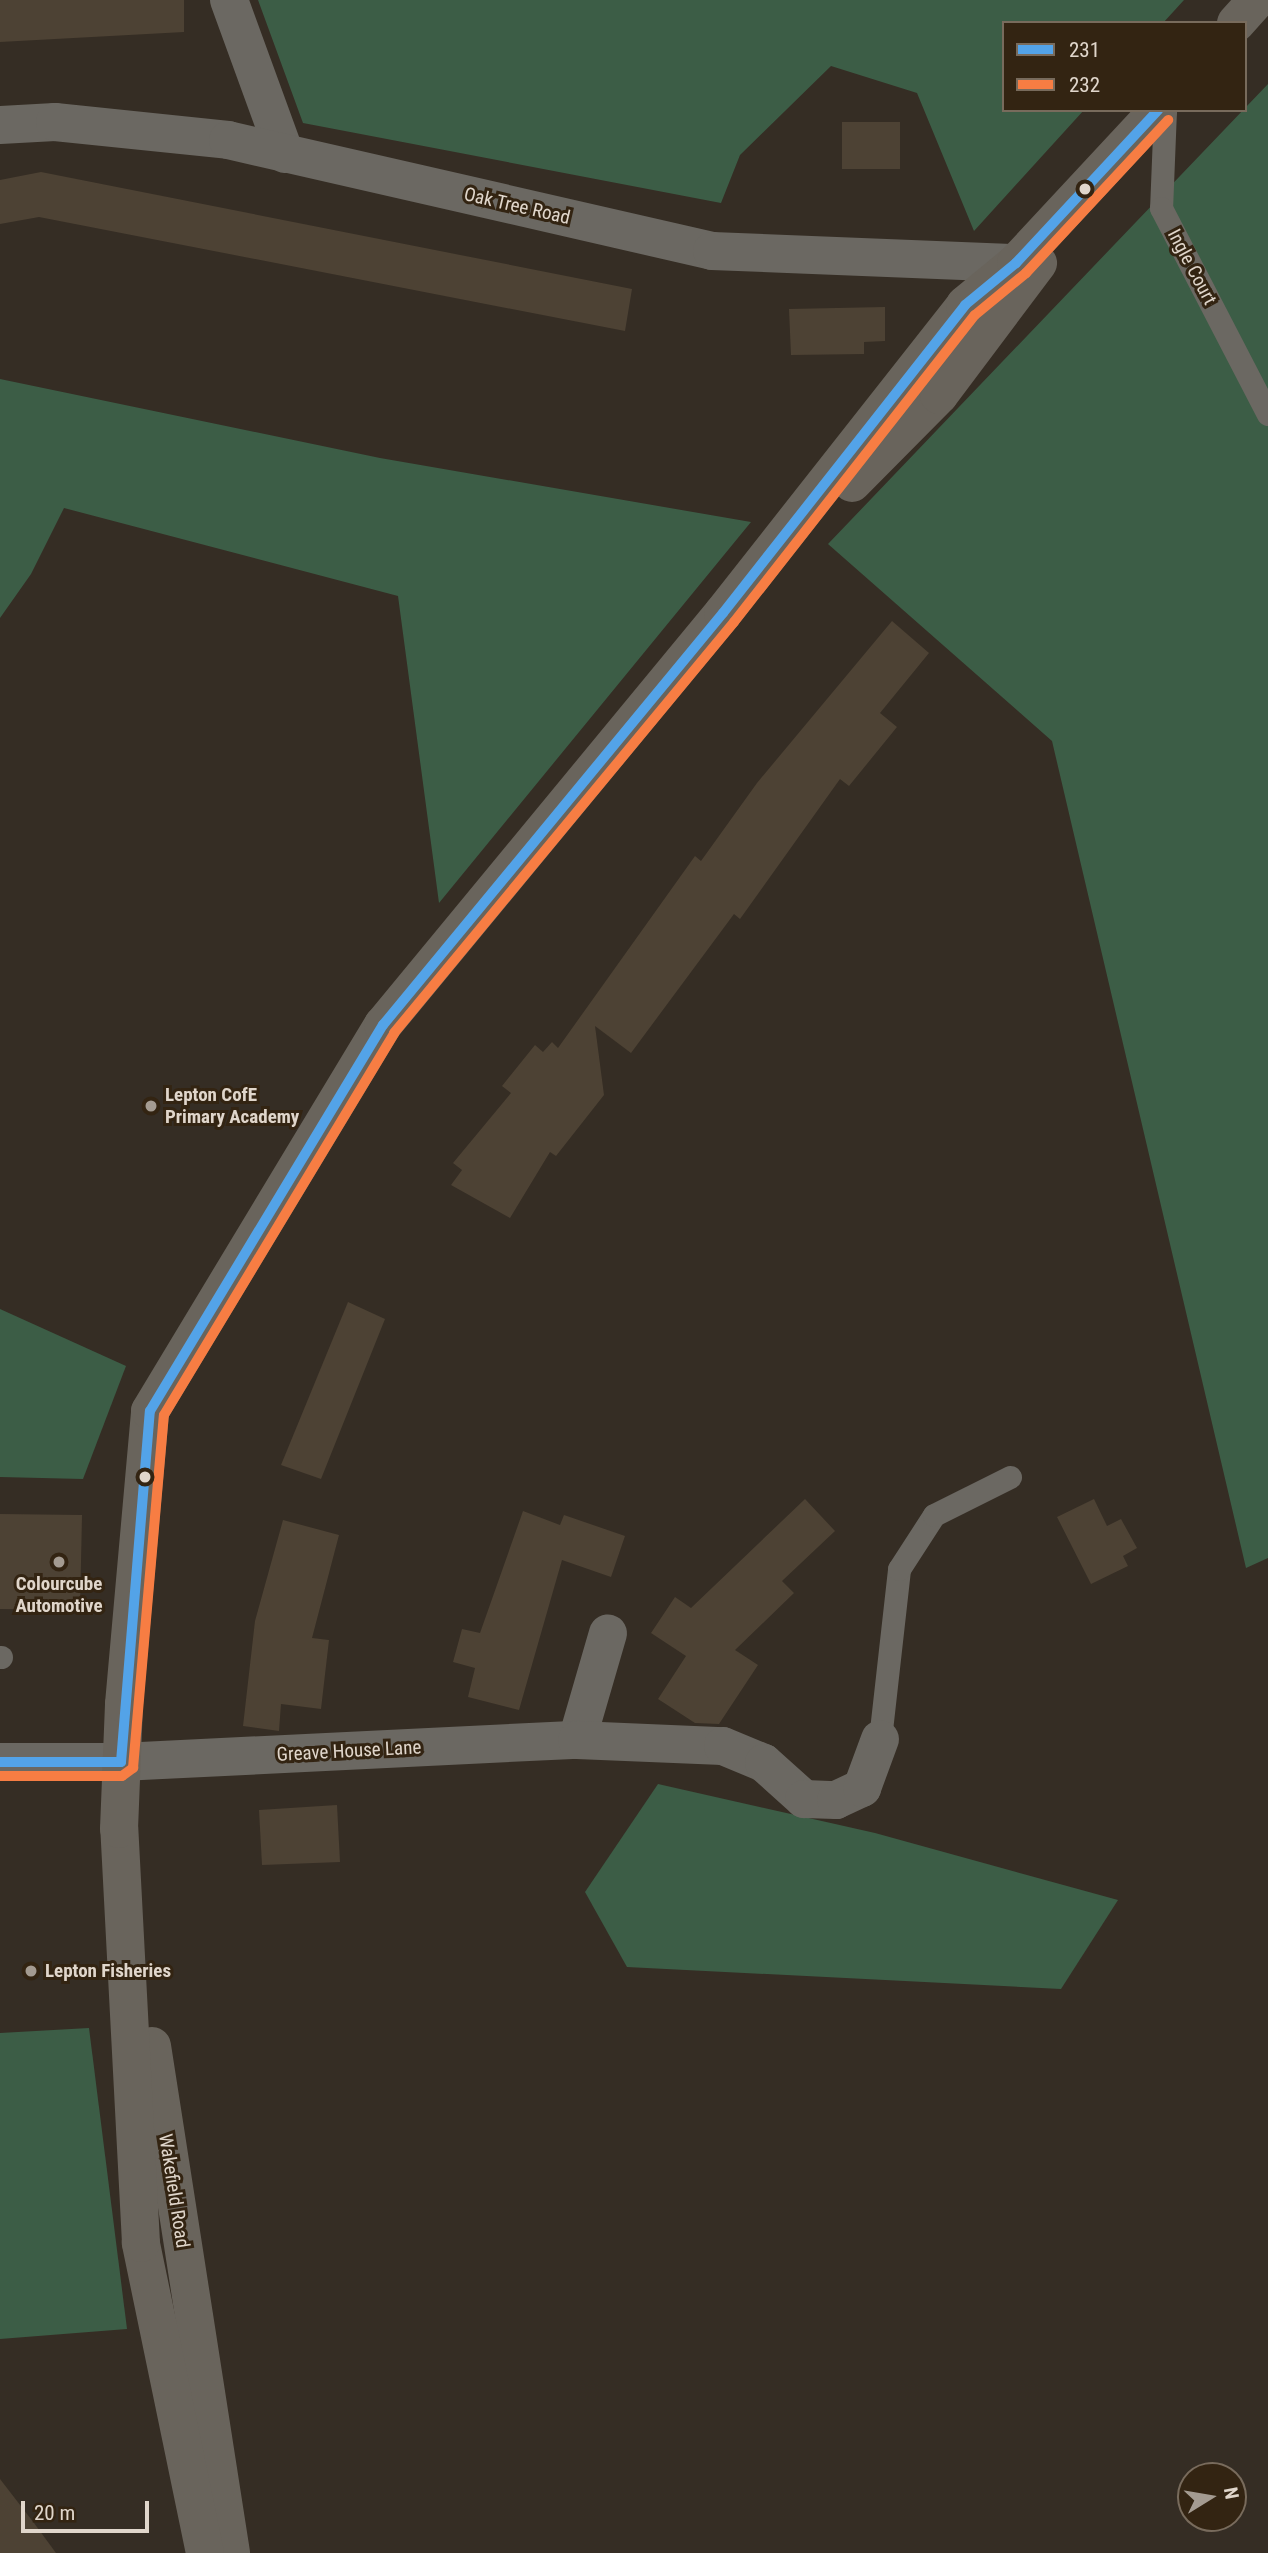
<!DOCTYPE html>
<html>
<head>
<meta charset="utf-8">
<style>
	body { margin:0 }
	#map { position:relative; width:1268px; height:2553px; overflow:hidden; background:#352d24; font-family:"Roboto Condensed",sans-serif }
	div>[style] { position:absolute }
	.green>* { inset:0; background:#3c5d46 }
	.building>* { inset:0; background:#4d4234 }
	.lane>* { height:23px; margin:-11.5px; padding:0 11.5px; transform-origin:11.5px; border-radius:11.5px; background:#6b6862 }
	.street>* { height:38px; margin:-19px; padding:0 19px; transform-origin:19px; border-radius:19px; background:#6b6862 }
	.highway>* { height:38px; margin:-19px; padding:0 19px; transform-origin:19px; border-radius:19px; background:#69645c }
	.bus-1>* { height:10px; margin:-5px; padding:0 5px; transform-origin:5px; border-radius:5px; background:#53a3e8 }
	.bus-2>* { height:10px; margin:-5px; padding:0 5px; transform-origin:5px; border-radius:5px; background:#f77d43 }
	.dots>* { width:19px; height:19px; translate:-50% -50%; box-sizing:border-box; border:4px solid #332412; border-radius:50% }
	span { translate:-50% -50%; white-space:nowrap; text-align:center; line-height:1.15; -webkit-text-stroke:6px #332412; paint-order:stroke }
	.street-label { font-size:19px; color:#e0d6cb }
	.poi-label { font-size:19px; color:#e0d6cb; font-weight:700 }
	.left { translate:0 -50%; text-align:left }
	.legend { position:absolute; left:1002px; top:21px; width:245px; height:91px; box-sizing:border-box; background:#332412; border:2px solid #786b5c; margin:0; padding:9px 12px; list-style:none; font-size:21px; color:#e0d6cb }
	.legend li { display:flex; align-items:center; gap:14px; height:35px }
	.legend b { width:35px; border:2px solid #786b5c }
	.north { position:absolute; left:1177px; top:2462px; width:70px; height:70px; box-sizing:border-box; background:#332412; border:2px solid #786b5c; border-radius:50%; rotate:79deg; font-size:19px; font-weight:700; line-height:28px; text-align:center; color:#e0d6cb }
	.north::after { content:''; display:block; margin:auto; width:24px; height:32px; background:#a49b91; clip-path:polygon(50% 0,100% 100%,50% 72%,0 100%) }
	.scale { position:absolute; left:21px; top:2501px; width:128px; height:32px; box-sizing:border-box; border:4px solid #e0d6cb; border-top:0; padding-left:9px; font-size:21px; line-height:24px; white-space:nowrap; color:#e0d6cb; -webkit-text-stroke:5px #332412; paint-order:stroke }
</style>
</head>
<body>
<div id="map">
	<div class="green">
		<div style="clip-path:polygon(258px 0,1184px 0,1163px 23px,1004px 23px,1004px 110px,1084px 110px,974px 231px,917px 93px,831px 66px,740px 155px,721px 203px,303px 123px)"></div>
		<div style="clip-path:polygon(1268px 84px,1268px 1558px,1246px 1568px,1052px 741px,828px 544px)"></div>
		<div style="clip-path:polygon(0 379px,380px 458px,751px 522px,439px 903px,398px 596px,64px 508px,31px 574px,0 618px)"></div>
		<div style="clip-path:polygon(0 1309px,126px 1366px,83px 1479px,0 1477px)"></div>
		<div style="clip-path:polygon(658px 1784px,875px 1833px,1118px 1900px,1061px 1989px,627px 1967px,585px 1892px)"></div>
		<div style="clip-path:polygon(89px 2028px,127px 2329px,0 2339px,0 2033px)"></div>
	</div>
	<div class="building">
		<div style="clip-path:polygon(0 0,184px 0,184px 32px,0 42px)"></div>
		<div style="clip-path:polygon(842px 122px,900px 122px,900px 169px,842px 169px)"></div>
		<div style="clip-path:polygon(41px 172px,632px 289px,625px 331px,39px 217px,0 224px,0 180px)"></div>
		<div style="clip-path:polygon(885px 307px,885px 341px,864px 342px,864px 354px,791px 355px,789px 309px)"></div>
		<div style="clip-path:polygon(892px 621px,929px 653px,880px 713px,897px 727px,849px 786px,840px 779px,740px 919px,734px 914px,631px 1053px,595px 1026px,604px 1095px,556px 1156px,550px 1152px,510px 1218px,451px 1185px,462px 1170px,453px 1163px,511px 1093px,502px 1086px,535px 1045px,543px 1052px,552px 1042px,558px 1048px,695px 856px,701px 861px,757px 783px)"></div>
		<div style="clip-path:polygon(348px 1302px,385px 1319px,321px 1479px,281px 1465px)"></div>
		<div style="clip-path:polygon(805px 1499px,835px 1531px,782px 1581px,794px 1593px,735px 1650px,758px 1665px,719px 1724px,695px 1723px,658px 1699px,686px 1656px,651px 1633px,675px 1597px,691px 1608px)"></div>
		<div style="clip-path:polygon(1094px 1499px,1107px 1526px,1121px 1519px,1137px 1548px,1123px 1556px,1128px 1566px,1091px 1584px,1057px 1517px)"></div>
		<div style="clip-path:polygon(523px 1511px,560px 1525px,564px 1515px,625px 1536px,611px 1577px,562px 1560px,519px 1710px,468px 1697px,475px 1668px,453px 1662px,462px 1629px,480px 1633px)"></div>
		<div style="clip-path:polygon(0 1514px,82px 1515px,80px 1610px,0 1609px)"></div>
		<div style="clip-path:polygon(283px 1520px,339px 1535px,312px 1638px,329px 1640px,321px 1709px,281px 1704px,279px 1731px,243px 1726px,255px 1621px)"></div>
		<div style="clip-path:polygon(337px 1805px,340px 1862px,262px 1865px,259px 1810px)"></div>
		<div style="clip-path:polygon(0 2479px,34px 2523px,56px 2553px,0 2553px)"></div>
	</div>
	<div class="lane">
		<div style="left:1165px;top:110px;width:98px;rotate:92.3deg"></div>
		<div style="left:1161px;top:208px;width:232px;rotate:62.6deg"></div>
		<div style="left:0;top:1657px;width:1px"></div>
		<div style="left:880px;top:1739px;width:171px;rotate:-83.6deg"></div>
		<div style="left:899px;top:1569px;width:64px;rotate:-57.1deg"></div>
		<div style="left:934px;top:1515px;width:85px;rotate:-26.6deg"></div>
	</div>
	<div class="street">
		<div style="left:229px;top:0;width:164px;rotate:70deg"></div>
		<div style="left:0;top:125px;width:55px;rotate:-3.1deg"></div>
		<div style="left:55px;top:122px;width:174px;rotate:5.9deg"></div>
		<div style="left:228px;top:140px;width:497px;rotate:12.9deg"></div>
		<div style="left:712px;top:251px;width:325px;rotate:2.3deg"></div>
		<div style="left:577px;top:1740px;width:111px;rotate:-73.8deg"></div>
		<div style="left:0;top:1762px;width:121px"></div>
		<div style="left:121px;top:1762px;width:457px;rotate:-2.8deg"></div>
		<div style="left:577px;top:1740px;width:146px;rotate:2.4deg"></div>
		<div style="left:723px;top:1746px;width:44px;rotate:22.5deg"></div>
		<div style="left:764px;top:1763px;width:54px;rotate:42deg"></div>
		<div style="left:804px;top:1799px;width:32px;rotate:2deg"></div>
		<div style="left:836px;top:1800px;width:29px;rotate:-25deg"></div>
		<div style="left:862px;top:1788px;width:52px;rotate:-69.8deg"></div>
	</div>
	<div class="highway">
		<div style="left:1236px;top:23px;width:31px;rotate:-48deg"></div>
		<div style="left:852px;top:483px;width:124px;rotate:-45.3deg"></div>
		<div style="left:939px;top:395px;width:165px;rotate:-53.1deg"></div>
		<div style="left:152px;top:2046px;width:513px;rotate:81.14deg"></div>
		<div style="left:205px;top:2553px;width:317px;rotate:-101.7deg"></div>
		<div style="left:141px;top:2243px;width:415px;rotate:-93deg"></div>
		<div style="left:119px;top:1829px;width:125px;rotate:-87.7deg"></div>
		<div style="left:124px;top:1704px;width:294px;rotate:-84.9deg"></div>
		<div style="left:150px;top:1411px;width:451px;rotate:-58.9deg"></div>
		<div style="left:383px;top:1025px;width:534px;rotate:-50.47deg"></div>
		<div style="left:723px;top:613px;width:392px;rotate:-51.8deg"></div>
		<div style="left:965px;top:305px;width:66px;rotate:-39.5deg"></div>
		<div style="left:1016px;top:263px;width:209px;rotate:-47.1deg"></div>
	</div>
	<div class="bus-1">
		<div style="left:0;top:1762px;width:121px"></div>
		<div style="left:121px;top:1762px;width:352px;rotate:-85.3deg"></div>
		<div style="left:150px;top:1411px;width:451px;rotate:-58.9deg"></div>
		<div style="left:383px;top:1025px;width:534px;rotate:-50.47deg"></div>
		<div style="left:723px;top:613px;width:392px;rotate:-51.8deg"></div>
		<div style="left:965px;top:305px;width:66px;rotate:-39.5deg"></div>
		<div style="left:1016px;top:263px;width:209px;rotate:-47.1deg"></div>
	</div>
	<div class="bus-2">
		<div style="left:0;top:1776px;width:122px"></div>
		<div style="left:122px;top:1776px;width:14px;rotate:-36deg"></div>
		<div style="left:133px;top:1768px;width:354px;rotate:-85deg"></div>
		<div style="left:164px;top:1415px;width:446px;rotate:-58.9deg"></div>
		<div style="left:394px;top:1033px;width:533px;rotate:-50.4deg"></div>
		<div style="left:734px;top:622px;width:390px;rotate:-51.9deg"></div>
		<div style="left:975px;top:315px;width:66px;rotate:-39.5deg"></div>
		<div style="left:1026px;top:273px;width:209px;rotate:-47.1deg"></div>
	</div>
	<div class="dots">
		<div style="left:1085px;top:189px;background:#e0d6cb"></div>
		<div style="left:151px;top:1106px;background:#a49b91"></div>
		<div style="left:145px;top:1477px;background:#e0d6cb"></div>
		<div style="left:59px;top:1562px;background:#a49b91"></div>
		<div style="left:31px;top:1971px;background:#a49b91"></div>
	</div>
	<div class="street-label">
		<span style="left:517px;top:206px;rotate:13deg">Oak Tree Road</span>
		<span style="left:1192px;top:267px;rotate:62deg">Ingle Court</span>
		<span style="left:349px;top:1751px;rotate:-3deg">Greave House Lane</span>
		<span style="left:174px;top:2191px;rotate:81deg">Wakefield Road</span>
	</div>
	<div class="poi-label">
		<span class="left" style="left:165px;top:1106px">Lepton CofE<br>Primary Academy</span>
		<span style="left:59px;top:1595px">Colourcube<br>Automotive</span>
		<span class="left" style="left:45px;top:1971px">Lepton Fisheries</span>
	</div>
	<ul class="legend">
	<li><b style="height:9px;background:#53a3e8"></b>231</li>
	<li><b style="height:9px;background:#f77d43"></b>232</li>
	</ul>
	<div class="north">N</div>
	<div class="scale">20 m</div>
</div>
</body>
</html>
